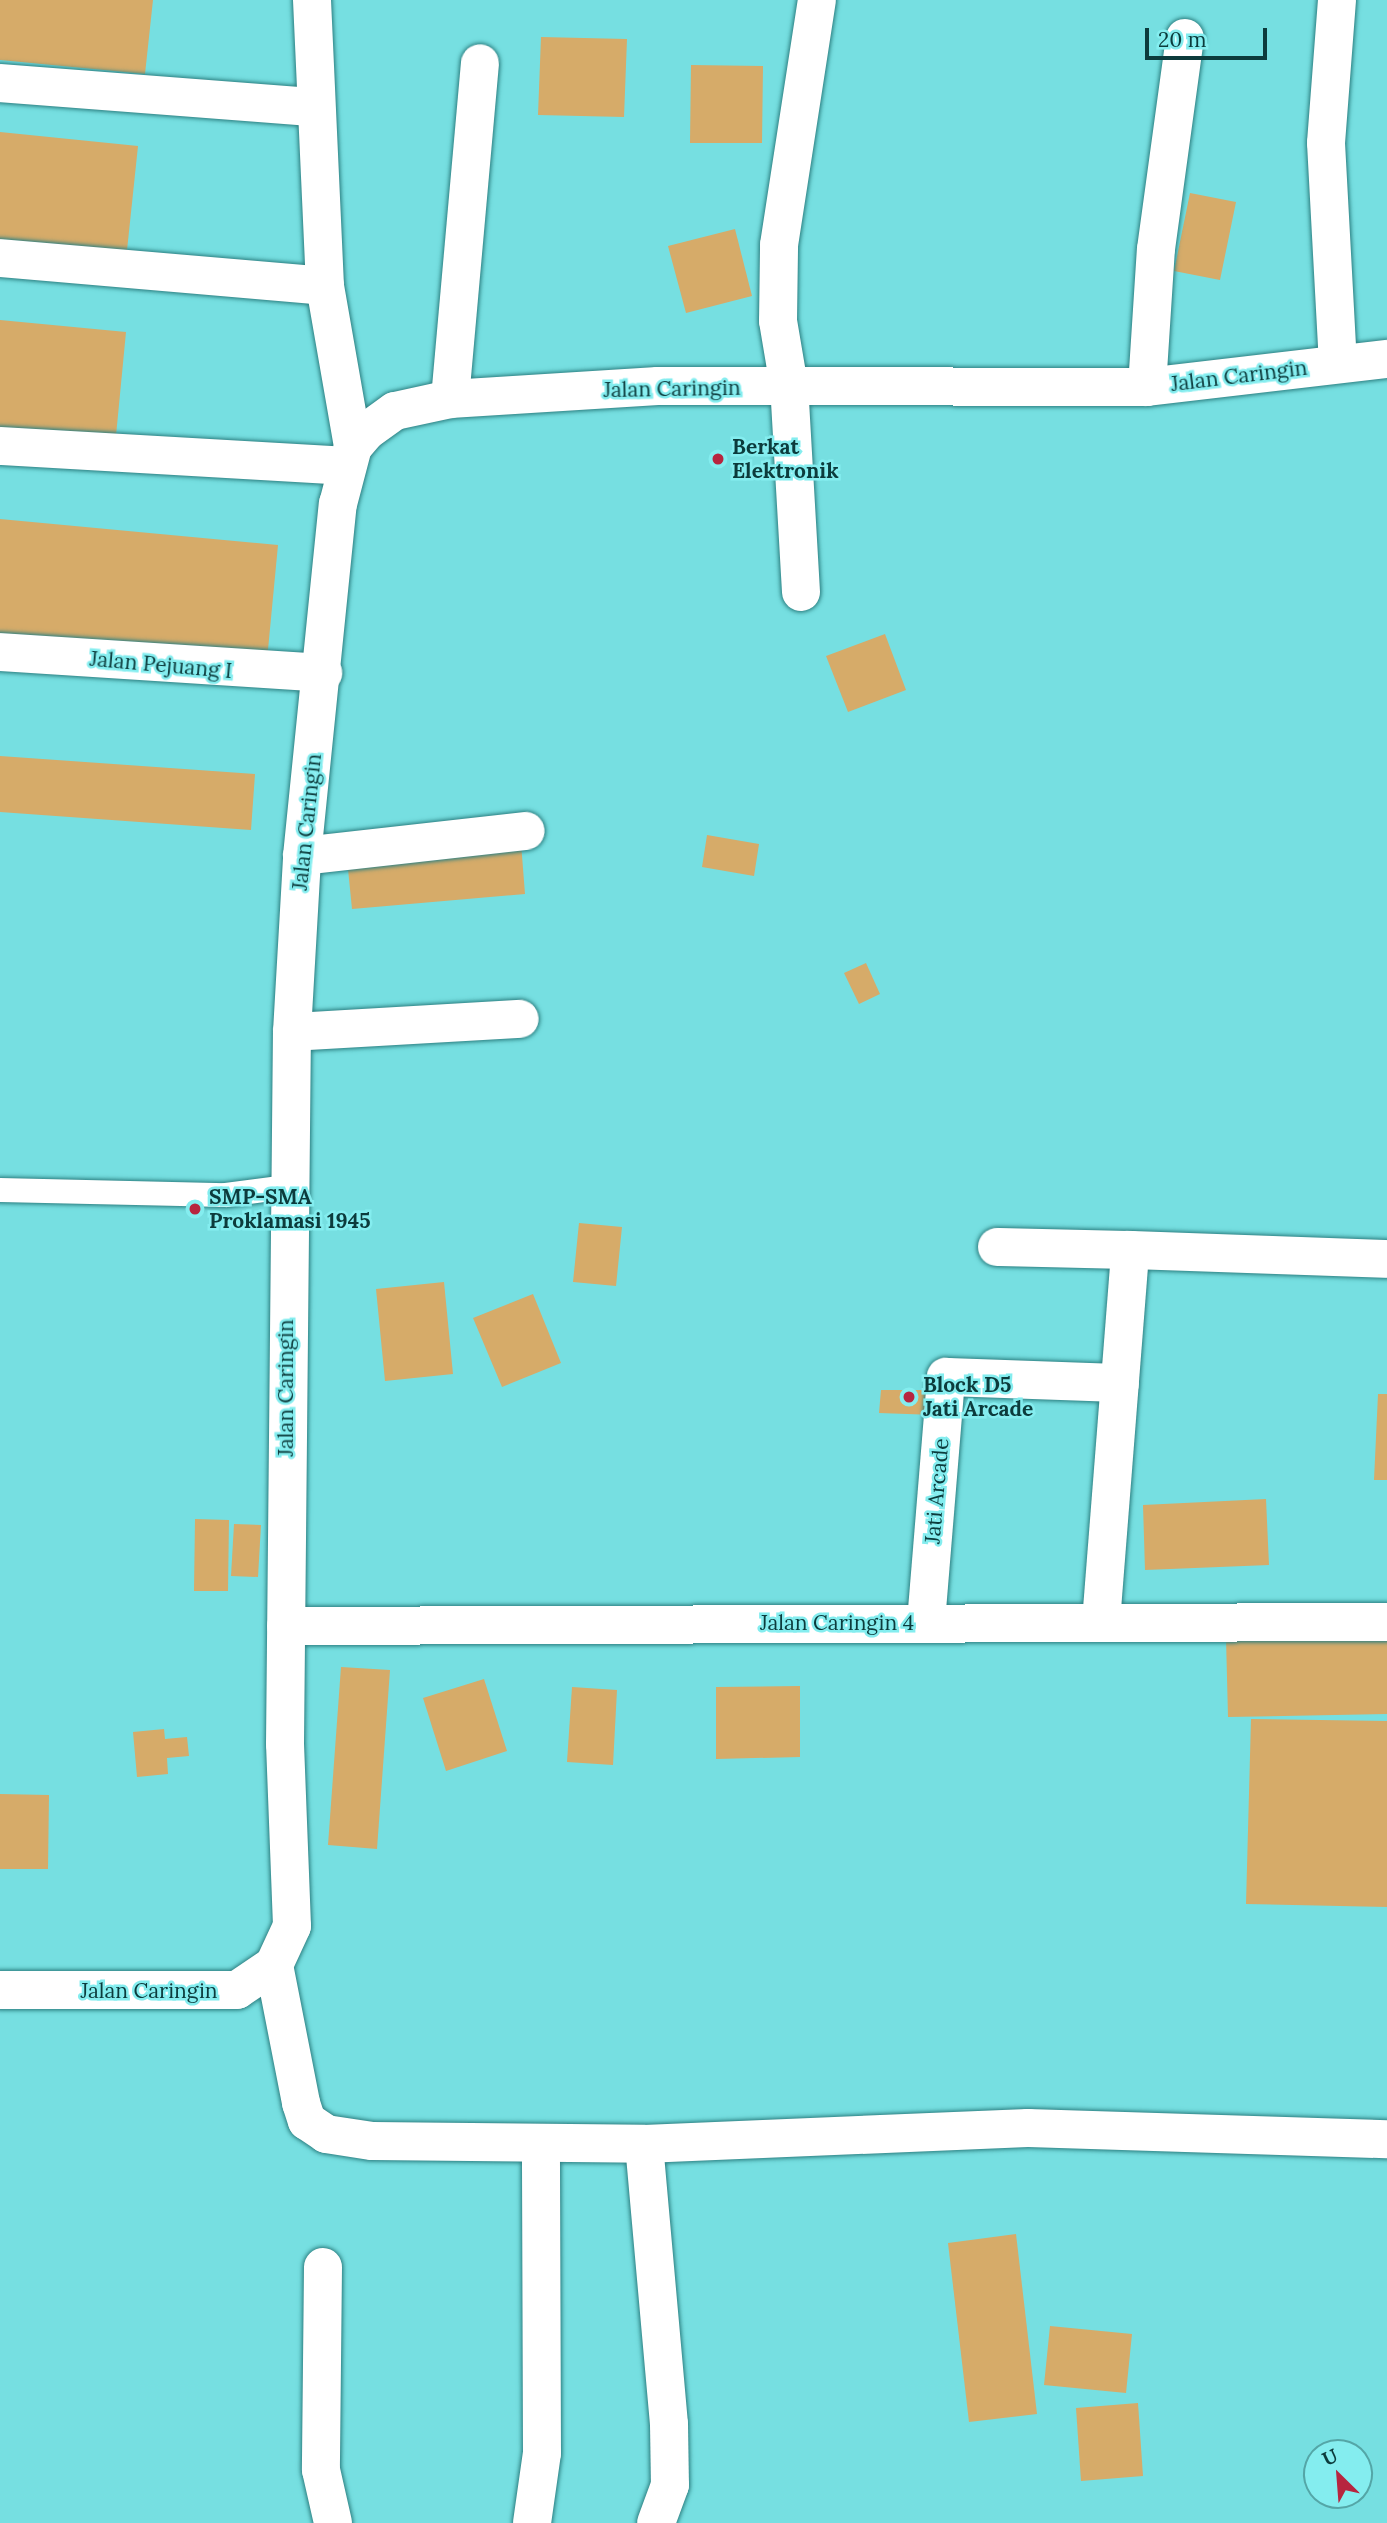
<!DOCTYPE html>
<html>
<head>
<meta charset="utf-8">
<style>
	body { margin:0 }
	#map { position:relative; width:1387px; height:2523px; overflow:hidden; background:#76dfe1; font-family:Lora,serif }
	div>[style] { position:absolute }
	.building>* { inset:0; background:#d6ab69 }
	.roads { filter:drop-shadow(0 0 2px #2d8082) drop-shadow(0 0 2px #2d8082) }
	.service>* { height:24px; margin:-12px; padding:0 12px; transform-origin:12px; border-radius:12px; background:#fff }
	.minor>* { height:38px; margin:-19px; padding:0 19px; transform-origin:19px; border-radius:19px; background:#fff }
	.tertiary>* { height:38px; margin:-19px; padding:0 19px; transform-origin:19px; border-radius:19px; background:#fff }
	.dots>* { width:19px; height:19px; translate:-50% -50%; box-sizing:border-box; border:4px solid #84edef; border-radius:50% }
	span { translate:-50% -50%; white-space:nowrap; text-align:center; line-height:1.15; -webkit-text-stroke:5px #84edef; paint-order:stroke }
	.street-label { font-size:21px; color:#0c3b3c }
	.poi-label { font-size:21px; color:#0c3b3c; font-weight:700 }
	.left { translate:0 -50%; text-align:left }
	.north { position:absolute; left:1303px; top:2439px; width:70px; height:70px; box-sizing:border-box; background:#84edef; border:2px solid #54a6a7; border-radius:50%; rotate:335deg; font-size:19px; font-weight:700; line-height:28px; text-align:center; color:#0c3b3c }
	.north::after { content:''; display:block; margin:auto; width:24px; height:32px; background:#b7253f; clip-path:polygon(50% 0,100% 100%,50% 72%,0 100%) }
	.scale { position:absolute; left:1145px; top:28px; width:122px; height:32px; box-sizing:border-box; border:4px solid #0c3b3c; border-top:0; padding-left:9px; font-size:21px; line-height:24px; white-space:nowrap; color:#0c3b3c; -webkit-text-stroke:5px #84edef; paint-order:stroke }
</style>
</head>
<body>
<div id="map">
	<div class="building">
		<div style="clip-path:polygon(0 0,153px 0,145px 74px,0 60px)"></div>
		<div style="clip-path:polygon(541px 37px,627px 39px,624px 117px,538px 115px)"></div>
		<div style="clip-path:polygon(691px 65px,763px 66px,762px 143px,690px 143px)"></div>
		<div style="clip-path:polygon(0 132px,138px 146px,126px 260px,0 248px)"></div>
		<div style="clip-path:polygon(1190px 193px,1236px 202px,1220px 280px,1174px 271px)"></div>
		<div style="clip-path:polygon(735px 229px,752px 296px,686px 313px,668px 246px)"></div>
		<div style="clip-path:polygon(0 320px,126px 332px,115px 446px,0 435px)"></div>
		<div style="clip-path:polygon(0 519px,278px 545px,267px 660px,0 634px)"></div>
		<div style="clip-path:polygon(885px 634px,906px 690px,848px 712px,826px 656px)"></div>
		<div style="clip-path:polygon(0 756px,255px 774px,251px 830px,0 812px)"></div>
		<div style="clip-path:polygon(707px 835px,759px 844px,754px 876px,702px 867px)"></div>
		<div style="clip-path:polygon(521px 843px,525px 894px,352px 909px,347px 859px)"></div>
		<div style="clip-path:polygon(866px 963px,880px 994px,859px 1004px,844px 973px)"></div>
		<div style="clip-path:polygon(579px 1223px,622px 1227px,616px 1286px,573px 1282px)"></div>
		<div style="clip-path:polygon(444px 1282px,453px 1374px,385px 1381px,376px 1289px)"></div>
		<div style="clip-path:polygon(533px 1294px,561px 1363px,502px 1387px,473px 1318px)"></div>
		<div style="clip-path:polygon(881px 1390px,937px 1390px,935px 1415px,879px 1413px)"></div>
		<div style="clip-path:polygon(1378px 1394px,1387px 1394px,1387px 1480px,1374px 1480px)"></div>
		<div style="clip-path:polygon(1266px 1499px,1269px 1565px,1145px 1570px,1143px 1505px)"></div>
		<div style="clip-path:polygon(195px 1519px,229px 1520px,228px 1591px,194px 1591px)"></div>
		<div style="clip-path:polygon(234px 1524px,261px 1525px,258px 1577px,231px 1576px)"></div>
		<div style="clip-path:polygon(1387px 1635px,1387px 1714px,1228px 1717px,1226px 1638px)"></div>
		<div style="clip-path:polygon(341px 1667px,390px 1670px,377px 1849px,328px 1845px)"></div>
		<div style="clip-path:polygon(484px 1679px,507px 1751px,446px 1771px,423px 1698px)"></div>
		<div style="clip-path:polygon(800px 1686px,800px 1757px,716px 1759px,716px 1687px)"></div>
		<div style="clip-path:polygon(572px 1687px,617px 1690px,613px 1765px,567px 1762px)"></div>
		<div style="clip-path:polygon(1251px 1719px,1387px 1721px,1387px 1907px,1246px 1904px)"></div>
		<div style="clip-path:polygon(164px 1729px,165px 1739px,187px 1737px,189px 1756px,167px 1758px,168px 1774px,137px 1777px,133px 1732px)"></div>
		<div style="clip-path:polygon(0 1794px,49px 1795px,48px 1869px,0 1869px)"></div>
		<div style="clip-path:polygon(1016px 2234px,1037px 2414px,969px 2422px,948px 2243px)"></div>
		<div style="clip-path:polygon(1050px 2326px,1132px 2334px,1126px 2393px,1044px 2385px)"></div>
		<div style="clip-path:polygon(1138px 2403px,1143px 2476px,1081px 2481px,1076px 2408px)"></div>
	</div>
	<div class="roads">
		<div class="service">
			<div style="left:0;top:1190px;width:226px;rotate:1.3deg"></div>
			<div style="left:226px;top:1195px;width:62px;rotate:-7.5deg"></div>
		</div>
		<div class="minor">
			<div style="left:312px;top:0;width:286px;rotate:87.4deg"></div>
			<div style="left:325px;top:286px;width:163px;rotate:80.1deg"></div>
			<div style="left:1337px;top:0;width:143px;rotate:94.4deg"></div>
			<div style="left:1326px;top:143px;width:220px;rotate:86.9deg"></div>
			<div style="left:0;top:83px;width:316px;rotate:4.4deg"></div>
			<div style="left:0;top:258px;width:326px;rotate:4.9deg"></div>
			<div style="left:1147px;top:387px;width:138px;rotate:-86.3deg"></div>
			<div style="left:1156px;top:249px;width:213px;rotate:-82.2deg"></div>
			<div style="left:450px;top:399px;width:337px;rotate:-84.9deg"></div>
			<div style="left:0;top:446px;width:347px;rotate:3.3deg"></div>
			<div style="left:801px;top:592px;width:206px;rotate:-93.3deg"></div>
			<div style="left:789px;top:386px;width:66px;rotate:-99.6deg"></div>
			<div style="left:778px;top:321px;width:76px;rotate:-89.2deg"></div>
			<div style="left:779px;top:245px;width:248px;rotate:-81.2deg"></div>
			<div style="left:0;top:652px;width:324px;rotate:3.7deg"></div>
			<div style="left:302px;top:856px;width:225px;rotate:-6.4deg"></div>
			<div style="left:292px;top:1032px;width:228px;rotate:-3.3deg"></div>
			<div style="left:997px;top:1247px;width:133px;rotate:1.3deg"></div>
			<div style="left:927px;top:1610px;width:234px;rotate:-85.3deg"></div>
			<div style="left:946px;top:1377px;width:174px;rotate:2deg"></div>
			<div style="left:1101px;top:1622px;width:373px;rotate:-85.5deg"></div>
			<div style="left:1130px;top:1250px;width:257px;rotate:2deg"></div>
			<div style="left:286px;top:1626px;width:1101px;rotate:-0.21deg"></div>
			<div style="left:274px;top:1965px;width:141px;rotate:78.9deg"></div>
			<div style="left:301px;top:2103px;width:19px;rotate:72deg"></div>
			<div style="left:307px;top:2121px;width:23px;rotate:34deg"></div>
			<div style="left:326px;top:2134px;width:47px;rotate:8.7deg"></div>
			<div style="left:372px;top:2141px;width:272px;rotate:0.6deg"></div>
			<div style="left:644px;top:2144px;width:384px;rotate:-2.4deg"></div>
			<div style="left:1028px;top:2128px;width:359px;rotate:1.8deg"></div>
			<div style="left:644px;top:2144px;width:281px;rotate:84.9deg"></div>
			<div style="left:669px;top:2424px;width:61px;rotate:89.1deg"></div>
			<div style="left:670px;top:2485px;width:40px;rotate:110.2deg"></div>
			<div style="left:323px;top:2267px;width:203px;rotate:90.6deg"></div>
			<div style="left:321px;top:2470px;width:54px;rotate:77.2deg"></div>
			<div style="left:532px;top:2523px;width:71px;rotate:-81.9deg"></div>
			<div style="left:542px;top:2453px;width:310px;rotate:-90.2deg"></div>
		</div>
		<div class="tertiary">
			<div style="left:0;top:1990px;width:237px"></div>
			<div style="left:237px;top:1990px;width:45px;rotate:-34deg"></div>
			<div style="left:274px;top:1965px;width:43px;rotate:-65.2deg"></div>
			<div style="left:292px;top:1926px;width:182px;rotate:-92.2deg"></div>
			<div style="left:285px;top:1744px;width:712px;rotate:-89.44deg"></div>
			<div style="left:292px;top:1032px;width:176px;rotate:-86.7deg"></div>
			<div style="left:302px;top:856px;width:354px;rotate:-84.2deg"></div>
			<div style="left:338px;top:504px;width:59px;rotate:-75.3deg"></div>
			<div style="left:353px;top:447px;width:21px;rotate:-49deg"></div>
			<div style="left:367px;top:431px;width:34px;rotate:-36deg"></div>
			<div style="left:395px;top:411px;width:56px;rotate:-12.3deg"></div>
			<div style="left:450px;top:399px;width:208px;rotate:-3.6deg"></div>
			<div style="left:658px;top:386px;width:489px;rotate:0.1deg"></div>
			<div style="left:1147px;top:387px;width:242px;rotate:-6.7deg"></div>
		</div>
	</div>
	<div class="dots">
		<div style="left:718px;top:459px;background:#b7253f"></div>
		<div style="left:195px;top:1209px;background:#b7253f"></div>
		<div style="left:909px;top:1397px;background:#b7253f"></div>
	</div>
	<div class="street-label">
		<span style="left:1239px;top:376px;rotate:-7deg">Jalan Caringin</span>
		<span style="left:672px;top:389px;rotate:-1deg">Jalan Caringin</span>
		<span style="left:161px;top:665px;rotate:5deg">Jalan Pejuang I</span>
		<span style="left:307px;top:822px;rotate:-84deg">Jalan Caringin</span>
		<span style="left:286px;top:1388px;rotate:-90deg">Jalan Caringin</span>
		<span style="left:937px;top:1491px;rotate:-85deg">Jati Arcade</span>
		<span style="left:837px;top:1623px">Jalan Caringin 4</span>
		<span style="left:149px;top:1991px">Jalan Caringin</span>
	</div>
	<div class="poi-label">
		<span class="left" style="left:732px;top:459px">Berkat<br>Elektronik</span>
		<span class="left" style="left:209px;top:1209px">SMP-SMA<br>Proklamasi 1945</span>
		<span class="left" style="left:923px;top:1397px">Block D5<br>Jati Arcade</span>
	</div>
	<div class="north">U</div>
	<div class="scale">20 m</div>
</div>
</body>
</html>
